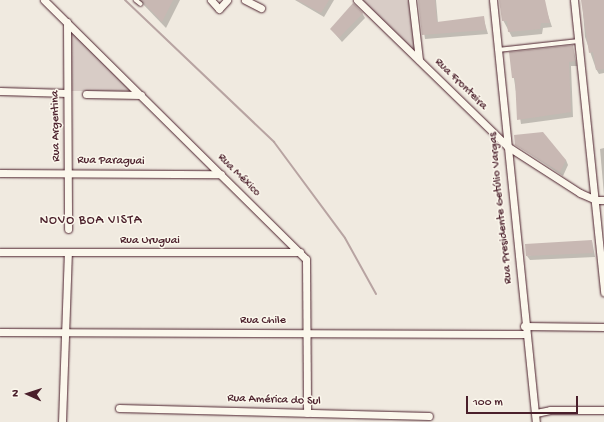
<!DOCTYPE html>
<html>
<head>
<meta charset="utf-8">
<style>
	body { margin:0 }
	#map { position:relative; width:604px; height:422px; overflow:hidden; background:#f0eae0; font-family:"Gochi Hand",sans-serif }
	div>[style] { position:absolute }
	.green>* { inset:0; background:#d8ccc6 }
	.shadow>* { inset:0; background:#0003 }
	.stream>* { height:2px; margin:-1px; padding:0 1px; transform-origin:1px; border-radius:1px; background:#b8a4a2 }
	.building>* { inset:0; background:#c8b8b3 }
	.roads { filter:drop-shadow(0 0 1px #4a1f2b) drop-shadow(0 0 1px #4a1f2b) }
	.lane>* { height:3.5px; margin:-1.75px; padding:0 1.75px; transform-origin:1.75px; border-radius:1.75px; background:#fbf7ec }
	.street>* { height:7px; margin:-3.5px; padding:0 3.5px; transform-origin:3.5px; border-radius:3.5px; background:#fbf7ec }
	span { translate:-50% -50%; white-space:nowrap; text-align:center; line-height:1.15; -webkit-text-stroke:3px #fbf7ec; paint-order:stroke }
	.street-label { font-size:12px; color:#4a1f2b }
	.neighbourhood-label { font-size:13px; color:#4a1f2b; letter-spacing:1px }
	.north { position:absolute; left:8px; top:374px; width:40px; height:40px; -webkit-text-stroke:3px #fbf7ec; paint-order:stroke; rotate:273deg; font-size:11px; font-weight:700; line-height:16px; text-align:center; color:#4a1f2b }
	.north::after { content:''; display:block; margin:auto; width:14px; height:18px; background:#4a1f2b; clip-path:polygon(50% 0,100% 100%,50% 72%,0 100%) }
	.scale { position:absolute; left:466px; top:396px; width:112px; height:18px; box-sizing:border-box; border:2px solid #4a1f2b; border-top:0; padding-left:5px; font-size:12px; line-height:14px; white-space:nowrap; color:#4a1f2b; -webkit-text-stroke:3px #fbf7ec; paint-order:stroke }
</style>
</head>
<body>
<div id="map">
	<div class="green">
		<div style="clip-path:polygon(357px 0,412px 0,419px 60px)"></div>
		<div style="clip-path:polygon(71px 30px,131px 91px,71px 91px)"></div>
	</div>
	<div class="shadow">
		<div style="clip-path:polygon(139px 0,180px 0,166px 28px)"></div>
		<div style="clip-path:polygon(295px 0,334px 0,324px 17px)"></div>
		<div style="clip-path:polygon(419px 0,436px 0,438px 23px,483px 17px,488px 34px,425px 39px)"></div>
		<div style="clip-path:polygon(500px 0,543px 0,552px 27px,543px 28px,542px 34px,512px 37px,503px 20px)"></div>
		<div style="clip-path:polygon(582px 0,604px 0,604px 73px,599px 74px,596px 69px,585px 37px)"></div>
		<div style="clip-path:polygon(362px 13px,365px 18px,342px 42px,331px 29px)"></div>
		<div style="clip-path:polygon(573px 47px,577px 66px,571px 66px,573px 117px,521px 124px,510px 53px)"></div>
		<div style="clip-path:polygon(516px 145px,566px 160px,568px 165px,563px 176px)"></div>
		<div style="clip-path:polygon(604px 148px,604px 195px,600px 149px)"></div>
		<div style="clip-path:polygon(592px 241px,595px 257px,530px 260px,527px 256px)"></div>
	</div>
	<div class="stream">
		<div style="left:125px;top:0;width:206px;rotate:43.6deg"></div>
		<div style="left:274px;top:142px;width:119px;rotate:53.5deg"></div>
		<div style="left:345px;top:238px;width:64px;rotate:61deg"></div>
	</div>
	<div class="building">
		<div style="clip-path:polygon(141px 0,173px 0,162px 22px)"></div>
		<div style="clip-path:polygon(297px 0,329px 0,321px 13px)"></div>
		<div style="clip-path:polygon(418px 0,435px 0,437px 22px,484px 16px,486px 30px,422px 35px)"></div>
		<div style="clip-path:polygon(499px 0,545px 0,550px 23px,541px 23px,540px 29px,508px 32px,507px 21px,502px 21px)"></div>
		<div style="clip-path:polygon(581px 0,604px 0,604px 69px,596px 70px,593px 52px,589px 53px)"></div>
		<div style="clip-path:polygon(353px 3px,363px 13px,339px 38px,330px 29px)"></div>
		<div style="clip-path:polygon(573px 45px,575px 61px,569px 62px,571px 112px,517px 120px,515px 78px,512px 78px,509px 52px)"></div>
		<div style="clip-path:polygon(543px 132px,566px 160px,560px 172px,515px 145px,514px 135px)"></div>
		<div style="clip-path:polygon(592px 240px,593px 253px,526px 256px,525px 244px)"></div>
	</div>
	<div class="roads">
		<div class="lane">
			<div style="left:136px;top:0;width:6px;rotate:39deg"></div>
			<div style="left:498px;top:50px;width:81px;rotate:-6.4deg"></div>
		</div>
		<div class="street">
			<div style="left:44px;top:0;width:368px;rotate:44.7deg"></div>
			<div style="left:306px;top:259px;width:154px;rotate:89.6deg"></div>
			<div style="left:211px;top:0;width:12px;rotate:48deg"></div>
			<div style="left:219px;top:9px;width:12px;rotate:-48deg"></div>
			<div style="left:245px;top:0;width:18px;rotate:27deg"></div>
			<div style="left:357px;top:0;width:209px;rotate:44.2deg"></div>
			<div style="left:507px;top:146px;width:87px;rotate:32.8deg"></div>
			<div style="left:580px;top:193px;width:17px;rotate:24deg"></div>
			<div style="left:596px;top:200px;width:8px"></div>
			<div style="left:412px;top:0;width:60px;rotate:83.3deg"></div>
			<div style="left:493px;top:0;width:424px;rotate:84.2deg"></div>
			<div style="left:574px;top:0;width:294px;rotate:84.1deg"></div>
			<div style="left:67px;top:22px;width:207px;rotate:89.7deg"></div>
			<div style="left:0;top:91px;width:67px;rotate:1.7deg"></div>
			<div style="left:86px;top:94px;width:55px;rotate:1deg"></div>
			<div style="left:0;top:173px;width:221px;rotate:0.3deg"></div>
			<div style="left:0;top:252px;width:300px"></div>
			<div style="left:524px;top:326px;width:80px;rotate:0.7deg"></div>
			<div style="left:0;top:332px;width:525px;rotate:0.22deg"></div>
			<div style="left:119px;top:408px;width:310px;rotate:1.5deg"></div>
			<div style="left:536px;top:413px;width:14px;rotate:-12deg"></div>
			<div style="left:550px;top:410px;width:54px"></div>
			<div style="left:62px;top:422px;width:169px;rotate:-88deg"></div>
		</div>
	</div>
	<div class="street-label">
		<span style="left:460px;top:85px;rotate:44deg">Rua Fronteira</span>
		<span style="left:57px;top:126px;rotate:-91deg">Rua Argentina</span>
		<span style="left:111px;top:162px;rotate:1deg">Rua Paraguai</span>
		<span style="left:238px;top:176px;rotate:45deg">Rua México</span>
		<span style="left:502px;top:208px;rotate:-96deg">Rua Presidente Getúlio Vargas</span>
		<span style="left:150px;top:242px">Rua Uruguai</span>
		<span style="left:263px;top:322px">Rua Chile</span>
		<span style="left:274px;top:401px;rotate:2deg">Rua América do Sul</span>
	</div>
	<div class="neighbourhood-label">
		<span style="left:91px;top:221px">NOVO BOA VISTA</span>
	</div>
	<div class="north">N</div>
	<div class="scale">100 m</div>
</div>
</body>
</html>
